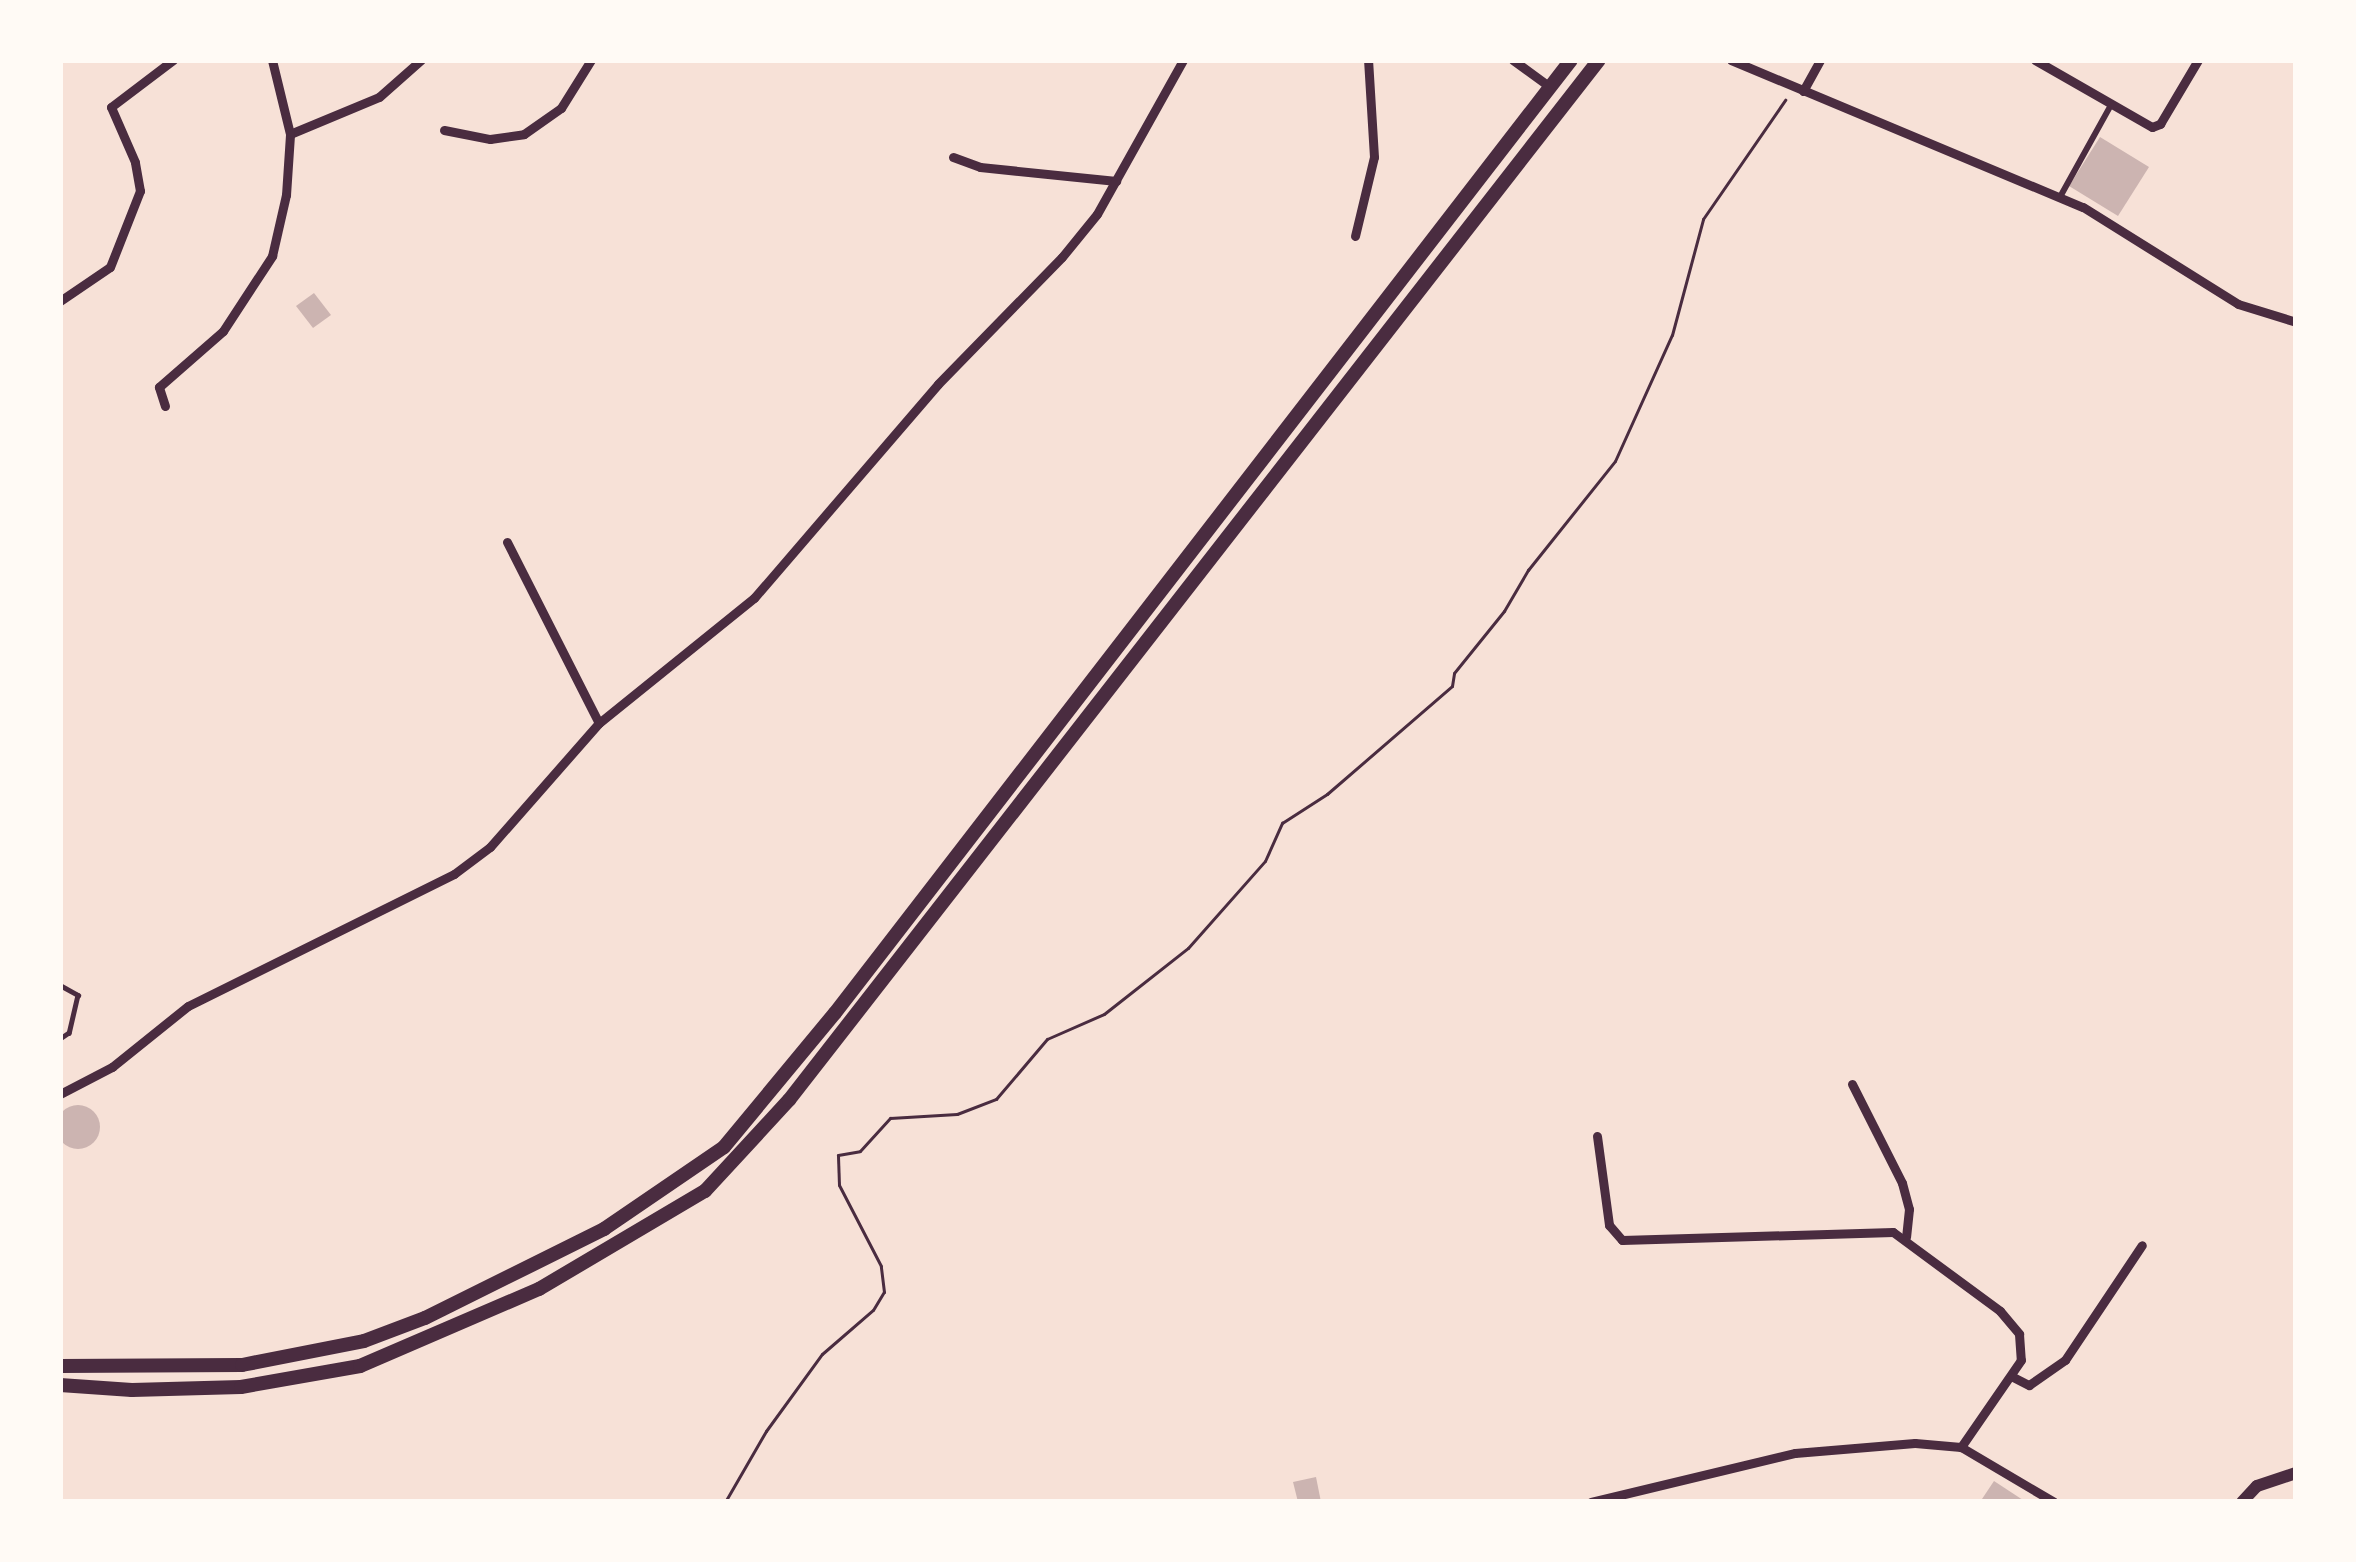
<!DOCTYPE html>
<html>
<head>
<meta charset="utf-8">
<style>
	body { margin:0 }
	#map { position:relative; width:2356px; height:1562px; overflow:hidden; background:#f7e1d7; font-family:"Fira Sans",sans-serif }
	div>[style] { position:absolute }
	.building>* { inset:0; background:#ccb4b1 }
	.round { border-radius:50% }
	.path>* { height:3px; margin:-1.5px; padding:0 1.5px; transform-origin:1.5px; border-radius:1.5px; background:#4a2c40 }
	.service>* { height:4.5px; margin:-2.25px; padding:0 2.25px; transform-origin:2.25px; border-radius:2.25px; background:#4a2c40 }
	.pedestrian>* { height:6px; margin:-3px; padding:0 3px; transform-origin:3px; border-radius:3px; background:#4a2c40 }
	.minor>* { height:9px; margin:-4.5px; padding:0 4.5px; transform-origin:4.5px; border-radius:4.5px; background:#4a2c40 }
	.secondary>* { height:12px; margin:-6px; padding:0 6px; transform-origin:6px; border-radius:6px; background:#4a2c40 }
	.primary>* { height:14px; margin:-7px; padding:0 7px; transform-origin:7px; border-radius:7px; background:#4a2c40 }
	span { translate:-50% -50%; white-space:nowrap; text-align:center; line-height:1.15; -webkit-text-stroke:9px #fffaf5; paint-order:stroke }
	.frame { position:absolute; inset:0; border:63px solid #fffaf5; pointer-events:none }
</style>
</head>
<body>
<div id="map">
	<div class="building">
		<div style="clip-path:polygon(2100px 137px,2149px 167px,2118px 216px,2069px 186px)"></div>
		<div style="clip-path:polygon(314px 293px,331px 315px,313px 328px,296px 306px)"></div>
		<div class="round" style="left:56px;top:1105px;width:44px;height:44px"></div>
		<div style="clip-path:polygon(1316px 1477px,1321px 1502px,1298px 1502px,1293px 1482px)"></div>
		<div style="clip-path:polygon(1994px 1481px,2026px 1502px,1980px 1502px)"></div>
	</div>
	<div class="path">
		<div style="left:725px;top:1502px;width:82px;rotate:-60deg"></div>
		<div style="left:766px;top:1431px;width:95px;rotate:-54deg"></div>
		<div style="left:822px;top:1354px;width:67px;rotate:-40.8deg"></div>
		<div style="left:873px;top:1310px;width:21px;rotate:-59deg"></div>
		<div style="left:884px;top:1292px;width:26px;rotate:-97deg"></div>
		<div style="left:881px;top:1266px;width:91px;rotate:-117.4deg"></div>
		<div style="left:839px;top:1185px;width:30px;rotate:-92deg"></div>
		<div style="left:838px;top:1155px;width:22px;rotate:-10deg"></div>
		<div style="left:860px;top:1151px;width:45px;rotate:-47.7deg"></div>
		<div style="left:890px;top:1118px;width:67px;rotate:-3.4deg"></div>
		<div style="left:957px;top:1114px;width:42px;rotate:-21deg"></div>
		<div style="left:996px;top:1099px;width:79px;rotate:-49.6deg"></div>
		<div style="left:1047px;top:1039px;width:62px;rotate:-23.7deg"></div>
		<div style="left:1104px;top:1014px;width:107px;rotate:-38.2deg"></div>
		<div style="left:1188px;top:948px;width:116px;rotate:-48.5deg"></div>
		<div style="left:1265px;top:861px;width:42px;rotate:-65.9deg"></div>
		<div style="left:1282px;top:823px;width:54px;rotate:-32.8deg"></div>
		<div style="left:1327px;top:794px;width:165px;rotate:-40.8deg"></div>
		<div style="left:1452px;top:686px;width:13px;rotate:-81deg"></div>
		<div style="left:1454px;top:673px;width:80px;rotate:-51.1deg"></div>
		<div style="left:1504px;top:611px;width:48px;rotate:-59.7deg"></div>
		<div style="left:1528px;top:570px;width:139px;rotate:-51.4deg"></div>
		<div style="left:1615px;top:461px;width:138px;rotate:-65.7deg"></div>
		<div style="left:1672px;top:335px;width:120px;rotate:-75deg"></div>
		<div style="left:1703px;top:219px;width:145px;rotate:-55.4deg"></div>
	</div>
	<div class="service">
		<div style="left:60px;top:985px;width:21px;rotate:29deg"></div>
		<div style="left:78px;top:995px;width:39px;rotate:103deg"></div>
		<div style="left:69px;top:1033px;width:11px;rotate:146deg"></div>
	</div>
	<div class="pedestrian">
		<div style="left:2060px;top:197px;width:105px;rotate:-61deg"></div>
	</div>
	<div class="minor">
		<div style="left:1513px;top:60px;width:46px;rotate:36.1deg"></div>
		<div style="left:1731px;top:60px;width:381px;rotate:22.7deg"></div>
		<div style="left:2083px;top:207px;width:183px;rotate:32deg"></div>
		<div style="left:2238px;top:304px;width:61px;rotate:17.2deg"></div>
		<div style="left:2035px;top:60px;width:135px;rotate:29.8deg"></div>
		<div style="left:2152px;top:127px;width:9px;rotate:-21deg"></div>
		<div style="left:2160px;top:124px;width:74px;rotate:-59.3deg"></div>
		<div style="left:1803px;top:91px;width:35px;rotate:-61deg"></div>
		<div style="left:444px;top:130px;width:47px;rotate:11.1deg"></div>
		<div style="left:490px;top:139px;width:34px;rotate:-8deg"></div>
		<div style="left:524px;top:134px;width:45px;rotate:-35.1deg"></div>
		<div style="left:561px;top:108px;width:57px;rotate:-58deg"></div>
		<div style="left:290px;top:134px;width:96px;rotate:-22.6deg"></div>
		<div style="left:379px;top:97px;width:56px;rotate:-41.4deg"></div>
		<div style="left:953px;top:157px;width:29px;rotate:20deg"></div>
		<div style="left:980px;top:167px;width:137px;rotate:5.9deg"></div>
		<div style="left:1355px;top:236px;width:81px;rotate:-76.5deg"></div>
		<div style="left:1374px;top:157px;width:97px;rotate:-93.5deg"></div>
		<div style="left:60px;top:301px;width:60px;rotate:-34.2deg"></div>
		<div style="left:110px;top:267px;width:82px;rotate:-68.5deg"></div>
		<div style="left:140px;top:191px;width:29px;rotate:-100deg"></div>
		<div style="left:135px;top:162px;width:60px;rotate:-113.6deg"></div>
		<div style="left:111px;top:107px;width:78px;rotate:-37.2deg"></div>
		<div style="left:165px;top:406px;width:20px;rotate:-108deg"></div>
		<div style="left:159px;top:387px;width:85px;rotate:-41.2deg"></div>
		<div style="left:223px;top:331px;width:90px;rotate:-56.8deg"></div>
		<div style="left:272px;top:256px;width:63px;rotate:-77.1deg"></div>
		<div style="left:286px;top:195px;width:61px;rotate:-86.2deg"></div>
		<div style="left:290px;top:134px;width:76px;rotate:-103.7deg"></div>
		<div style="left:507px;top:542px;width:203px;rotate:63.1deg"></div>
		<div style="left:1852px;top:1084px;width:111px;rotate:63.2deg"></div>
		<div style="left:1902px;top:1183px;width:27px;rotate:75deg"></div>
		<div style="left:1909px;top:1209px;width:28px;rotate:96deg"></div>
		<div style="left:60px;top:1094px;width:59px;rotate:-27.4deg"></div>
		<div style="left:112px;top:1067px;width:97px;rotate:-38.8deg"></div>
		<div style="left:188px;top:1006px;width:297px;rotate:-26.4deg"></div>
		<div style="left:454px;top:874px;width:45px;rotate:-36.9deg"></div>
		<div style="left:490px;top:847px;width:165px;rotate:-48.7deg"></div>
		<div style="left:599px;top:723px;width:199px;rotate:-38.9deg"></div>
		<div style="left:754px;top:598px;width:282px;rotate:-49.3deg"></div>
		<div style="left:938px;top:384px;width:177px;rotate:-45.7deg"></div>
		<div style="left:1062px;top:257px;width:55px;rotate:-50.9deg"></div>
		<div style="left:1097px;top:214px;width:176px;rotate:-60.8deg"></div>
		<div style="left:1597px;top:1136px;width:90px;rotate:82.3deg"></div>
		<div style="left:1609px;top:1225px;width:20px;rotate:49deg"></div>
		<div style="left:1622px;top:1240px;width:271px;rotate:-1.7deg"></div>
		<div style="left:1893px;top:1232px;width:133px;rotate:36.4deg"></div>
		<div style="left:2000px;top:1311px;width:30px;rotate:50deg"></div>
		<div style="left:2019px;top:1334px;width:26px;rotate:86deg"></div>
		<div style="left:2021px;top:1360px;width:106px;rotate:124.6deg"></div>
		<div style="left:2013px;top:1377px;width:18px;rotate:27deg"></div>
		<div style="left:2029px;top:1385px;width:44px;rotate:-34.8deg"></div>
		<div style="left:2065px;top:1360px;width:138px;rotate:-56.2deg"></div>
		<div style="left:1591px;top:1502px;width:210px;rotate:-13.5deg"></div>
		<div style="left:1795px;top:1453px;width:120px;rotate:-4.8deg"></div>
		<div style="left:1915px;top:1443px;width:46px;rotate:5deg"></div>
		<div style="left:1961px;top:1447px;width:108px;rotate:30.6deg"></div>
	</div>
	<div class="secondary">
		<div style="left:2242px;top:1502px;width:22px;rotate:-47deg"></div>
		<div style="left:2257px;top:1486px;width:41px;rotate:-18.4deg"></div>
	</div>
	<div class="primary">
		<div style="left:60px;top:1366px;width:182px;rotate:-0.3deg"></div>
		<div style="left:242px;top:1365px;width:124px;rotate:-11.1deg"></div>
		<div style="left:364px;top:1341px;width:65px;rotate:-20.7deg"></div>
		<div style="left:425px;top:1318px;width:200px;rotate:-26.4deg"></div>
		<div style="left:604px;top:1229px;width:145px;rotate:-34.3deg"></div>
		<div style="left:724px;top:1147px;width:174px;rotate:-50.4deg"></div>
		<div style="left:835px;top:1013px;width:1204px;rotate:-52.32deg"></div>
		<div style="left:60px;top:1385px;width:72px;rotate:4deg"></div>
		<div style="left:132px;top:1390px;width:109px;rotate:-1.6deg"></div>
		<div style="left:241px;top:1387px;width:121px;rotate:-10deg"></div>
		<div style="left:360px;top:1366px;width:195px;rotate:-23.3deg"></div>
		<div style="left:539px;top:1289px;width:193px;rotate:-30.6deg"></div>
		<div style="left:705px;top:1191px;width:124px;rotate:-47.3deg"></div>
		<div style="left:789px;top:1100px;width:1318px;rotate:-52.09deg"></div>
	</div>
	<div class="frame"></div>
</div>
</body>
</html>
